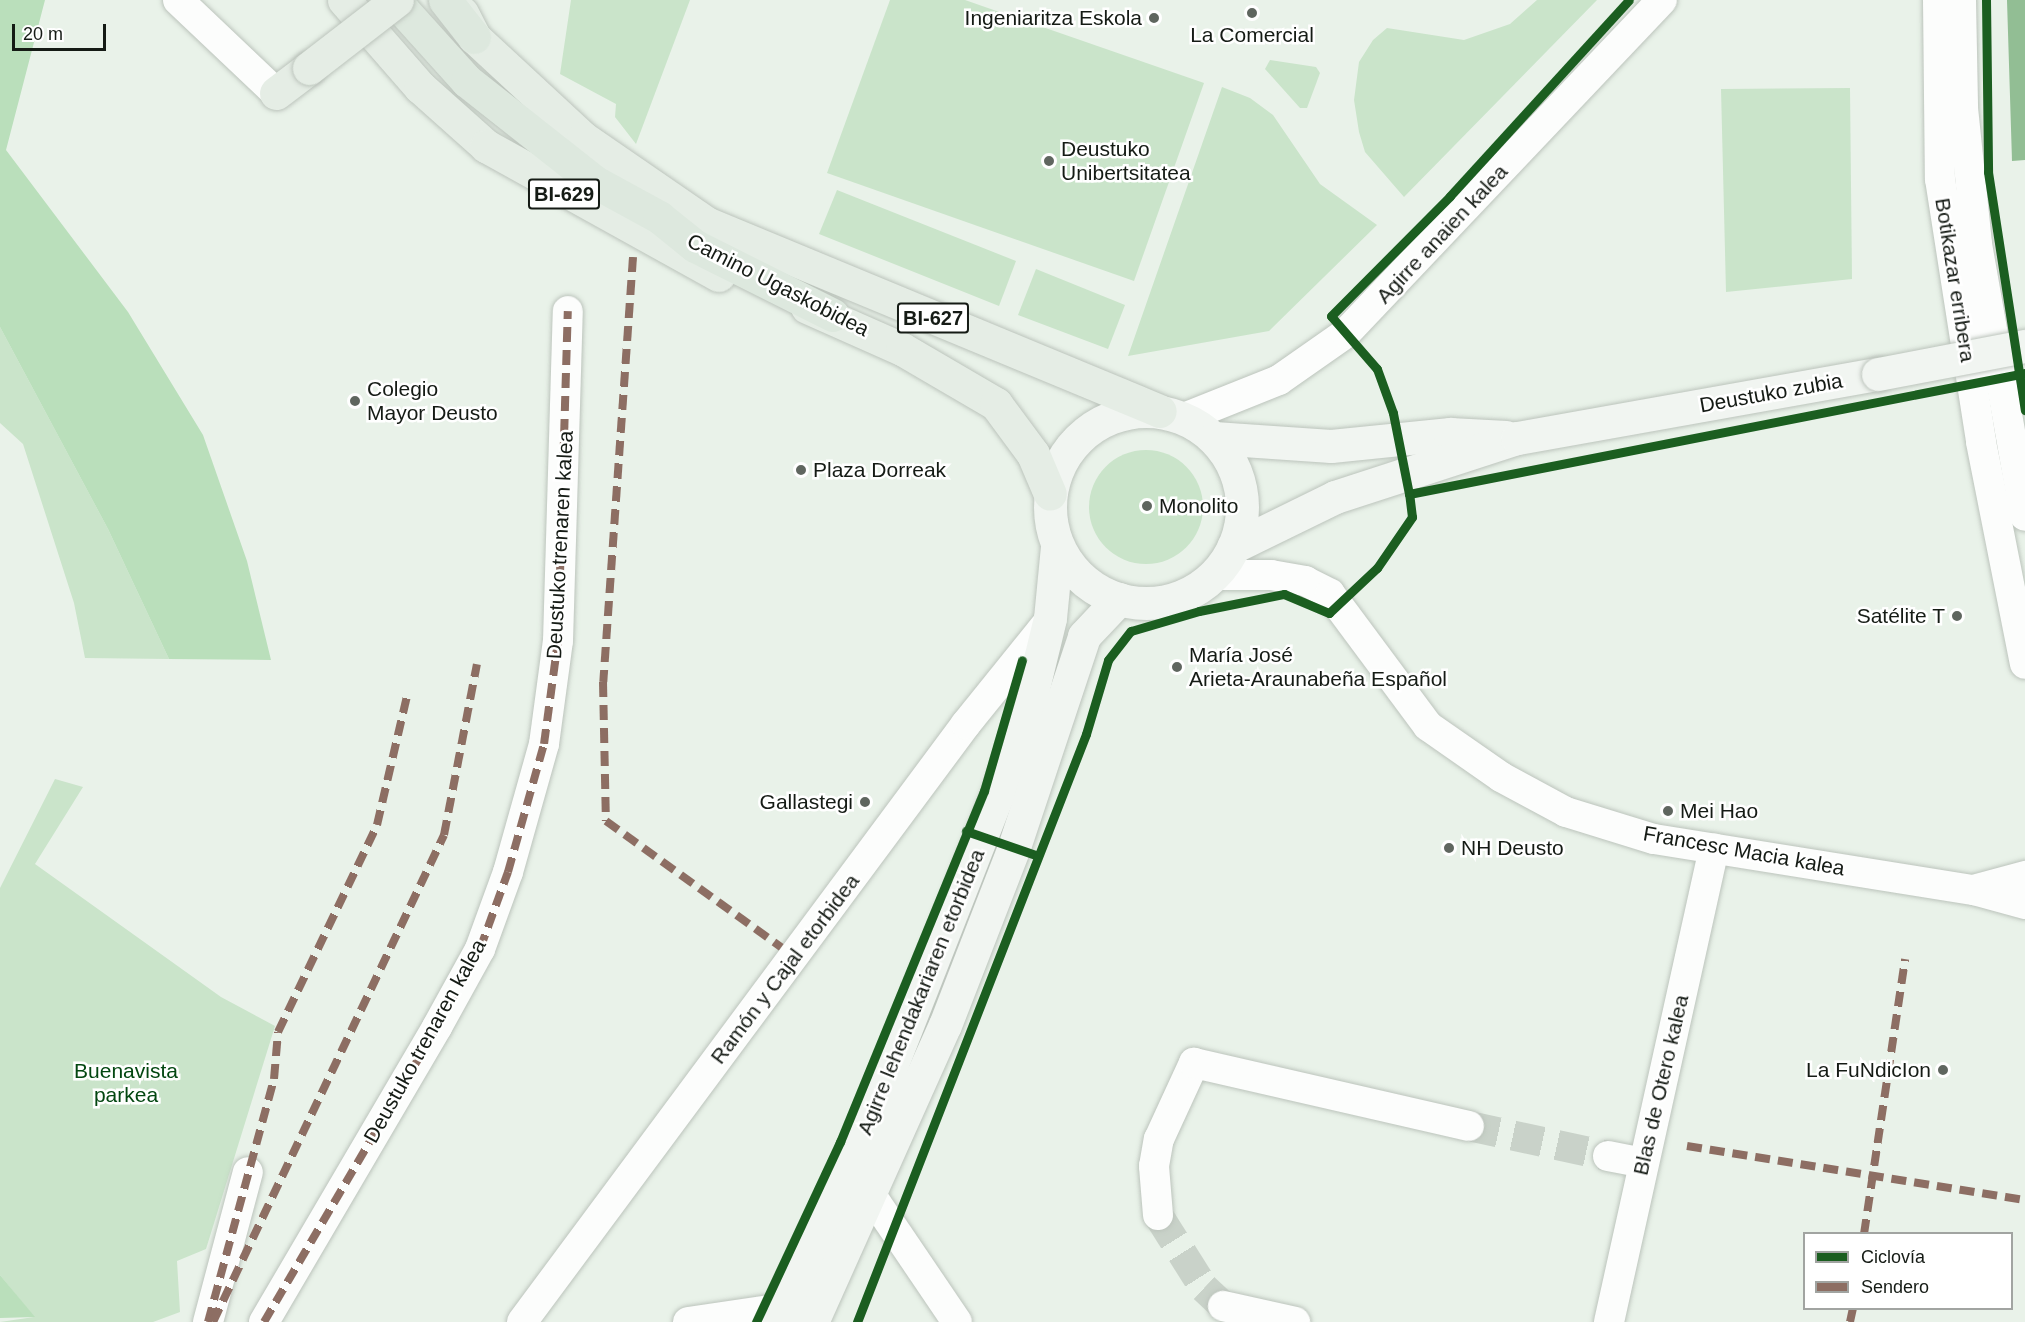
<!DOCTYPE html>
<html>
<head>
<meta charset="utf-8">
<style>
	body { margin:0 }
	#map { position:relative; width:2025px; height:1322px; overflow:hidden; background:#e9f2e9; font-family:Arial,sans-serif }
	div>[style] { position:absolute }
	.green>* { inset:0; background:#cae4ca }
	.round { border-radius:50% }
	.forest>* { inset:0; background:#badfbb }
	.water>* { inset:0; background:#92be94 }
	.minor-tunnel>* { height:30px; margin-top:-15px; transform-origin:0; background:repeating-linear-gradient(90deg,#c9d2c9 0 30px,transparent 0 45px) }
	.roads { filter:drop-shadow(0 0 2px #bcc4bc) drop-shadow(0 0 2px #bcc4bc) }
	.minor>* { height:30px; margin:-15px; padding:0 15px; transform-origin:15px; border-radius:15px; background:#fcfdfc }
	.secondary>* { height:33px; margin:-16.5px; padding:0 16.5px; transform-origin:16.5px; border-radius:16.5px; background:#f1f5f1 }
	.secondary>.ring { margin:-16.5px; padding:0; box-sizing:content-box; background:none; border:33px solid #f1f5f1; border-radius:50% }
	.primary>* { height:33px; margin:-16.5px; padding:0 16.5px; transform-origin:16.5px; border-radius:16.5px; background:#e5ede5 }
	.trunk>* { height:33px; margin:-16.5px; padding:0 16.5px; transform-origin:16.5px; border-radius:16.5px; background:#dde8de }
	.bridges { filter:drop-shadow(0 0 2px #bcc4bc) drop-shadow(0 0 2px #bcc4bc) }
	.secondary-bridge>* { height:33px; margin:-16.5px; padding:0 16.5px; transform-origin:16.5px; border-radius:16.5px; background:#f1f5f1 }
	.primary-bridge>* { height:33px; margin:-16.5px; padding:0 16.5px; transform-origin:16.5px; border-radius:16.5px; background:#e5ede5 }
	.quiet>* { height:8px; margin-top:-4px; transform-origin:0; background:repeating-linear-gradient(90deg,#8d6e63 0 15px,transparent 0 23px) }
	.cycleway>* { height:9px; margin:-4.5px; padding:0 4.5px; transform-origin:4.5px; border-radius:4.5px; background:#1b5e20 }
	.dots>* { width:16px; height:16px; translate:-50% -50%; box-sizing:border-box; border:3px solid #fff; border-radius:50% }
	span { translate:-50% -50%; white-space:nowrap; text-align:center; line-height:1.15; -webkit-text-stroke:5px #fff; paint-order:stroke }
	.shield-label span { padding:2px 4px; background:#fff; border:2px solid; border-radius:4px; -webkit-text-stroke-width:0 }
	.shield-label { font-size:20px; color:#151b15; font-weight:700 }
	.poi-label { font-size:21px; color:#151b15 }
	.right { translate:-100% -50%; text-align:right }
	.left { translate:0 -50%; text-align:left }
	.street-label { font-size:21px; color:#151b15 }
	.park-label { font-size:21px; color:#034711 }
	.legend { position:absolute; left:1803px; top:1232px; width:210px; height:78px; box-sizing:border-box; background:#fff; border:2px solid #a1a4a1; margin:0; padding:8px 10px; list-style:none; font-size:18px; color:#151b15 }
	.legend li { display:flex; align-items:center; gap:12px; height:30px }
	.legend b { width:30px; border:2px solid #a1a4a1 }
	.scale { position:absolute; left:12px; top:24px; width:94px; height:27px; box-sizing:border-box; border:3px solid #151b15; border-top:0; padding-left:8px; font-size:18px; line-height:21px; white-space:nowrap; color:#151b15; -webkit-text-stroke:4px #fff; paint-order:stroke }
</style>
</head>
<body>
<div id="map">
	<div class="green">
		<div style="clip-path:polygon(571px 0,690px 0,636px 144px,615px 117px,616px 104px,560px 74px)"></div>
		<div style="clip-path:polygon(890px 0,965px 0,1204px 83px,1134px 281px,827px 173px)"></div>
		<div style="clip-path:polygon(1537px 0,1597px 0,1404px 197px,1365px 152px,1359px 132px,1354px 100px,1359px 62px,1373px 40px,1387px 28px,1464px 40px,1510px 24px)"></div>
		<div style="clip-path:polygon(1270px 60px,1316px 67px,1320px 73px,1307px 108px,1300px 108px,1265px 69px)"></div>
		<div style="clip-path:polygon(1222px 87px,1250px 98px,1273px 115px,1320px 184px,1377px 225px,1269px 331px,1128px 356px)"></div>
		<div style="clip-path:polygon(1850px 88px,1852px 279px,1726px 292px,1721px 89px)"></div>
		<div style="clip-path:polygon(837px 190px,1016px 261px,999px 306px,819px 234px)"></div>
		<div style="clip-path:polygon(1036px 269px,1125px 305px,1108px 349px,1018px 315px)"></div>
		<div style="clip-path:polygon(0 327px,108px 529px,169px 659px,85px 658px,74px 603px,23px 444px,0 423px)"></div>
		<div class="round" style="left:1089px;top:450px;width:114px;height:114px"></div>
		<div style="clip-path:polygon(55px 779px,83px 787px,35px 864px,221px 997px,275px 1026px,206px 1249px,177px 1261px,180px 1312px,153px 1322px,0 1322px,34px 1317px,0 1275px,0 888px)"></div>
	</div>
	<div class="forest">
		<div style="clip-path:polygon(0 0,45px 0,6px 150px,128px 312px,203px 435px,247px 561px,271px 660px,169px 659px,108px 529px,0 327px)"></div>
		<div style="clip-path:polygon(0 1275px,35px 1317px,0 1318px)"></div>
	</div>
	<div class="water">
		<div style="clip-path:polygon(2007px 0,2025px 0,2025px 160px,2012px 161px)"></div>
	</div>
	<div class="minor-tunnel">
		<div style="left:1469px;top:1126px;width:142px;rotate:12.2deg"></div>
		<div style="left:1158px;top:1215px;width:86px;rotate:57.8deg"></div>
		<div style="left:1204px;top:1288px;width:26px;rotate:43deg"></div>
	</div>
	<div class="roads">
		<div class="minor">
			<div style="left:178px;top:0;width:135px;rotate:43.5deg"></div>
			<div style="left:1938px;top:0;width:179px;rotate:89.4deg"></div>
			<div style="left:1940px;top:179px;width:266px;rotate:81.1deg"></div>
			<div style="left:1981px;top:442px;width:226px;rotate:78.8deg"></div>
			<div style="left:1961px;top:0;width:108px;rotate:88.9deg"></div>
			<div style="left:1963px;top:108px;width:137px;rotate:84.1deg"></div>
			<div style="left:1977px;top:244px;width:276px;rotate:80deg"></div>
			<div style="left:1184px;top:418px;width:102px;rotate:-21.8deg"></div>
			<div style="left:1279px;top:380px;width:82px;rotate:-35deg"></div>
			<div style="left:1346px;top:333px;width:459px;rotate:-46.5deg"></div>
			<div style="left:1214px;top:575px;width:57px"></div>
			<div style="left:1271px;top:575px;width:35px;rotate:10deg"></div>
			<div style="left:1305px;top:581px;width:28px;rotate:27deg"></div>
			<div style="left:1330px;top:594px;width:164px;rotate:53.4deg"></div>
			<div style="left:1428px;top:726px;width:89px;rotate:34.9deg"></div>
			<div style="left:1501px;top:777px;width:74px;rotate:28.3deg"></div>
			<div style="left:1566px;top:812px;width:92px;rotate:17.1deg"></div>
			<div style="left:1654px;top:839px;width:324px;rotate:9.1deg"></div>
			<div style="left:1974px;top:890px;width:53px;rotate:15.4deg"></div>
			<div style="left:1977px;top:889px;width:50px;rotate:-15.2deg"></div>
			<div style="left:1608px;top:1156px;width:36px;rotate:11deg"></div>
			<div style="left:871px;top:1195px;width:153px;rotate:55.9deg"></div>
			<div style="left:1158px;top:1215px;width:49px;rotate:-94.7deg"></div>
			<div style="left:1154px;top:1166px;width:27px;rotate:-80deg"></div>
			<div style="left:1159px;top:1139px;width:84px;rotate:-65.3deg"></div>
			<div style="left:1194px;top:1063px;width:282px;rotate:12.9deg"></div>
			<div style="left:1223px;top:1306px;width:74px;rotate:12.5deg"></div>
			<div style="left:208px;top:1322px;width:155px;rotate:-75.1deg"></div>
			<div style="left:264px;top:1322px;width:342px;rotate:-59.6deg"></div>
			<div style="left:437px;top:1027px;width:89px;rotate:-61.1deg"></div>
			<div style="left:480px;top:949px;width:82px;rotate:-70deg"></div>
			<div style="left:508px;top:872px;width:133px;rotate:-74.3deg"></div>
			<div style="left:544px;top:744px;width:104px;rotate:-82.3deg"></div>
			<div style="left:558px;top:641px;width:330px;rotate:-88.3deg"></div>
			<div style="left:522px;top:1322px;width:745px;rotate:-53.41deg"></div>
			<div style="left:966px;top:724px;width:126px;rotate:-51.1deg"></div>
			<div style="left:688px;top:1322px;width:97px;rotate:-8.3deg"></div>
			<div style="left:1609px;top:1322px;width:485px;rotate:-77.5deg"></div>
		</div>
		<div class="secondary">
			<div class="ring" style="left:1050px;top:411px;width:159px;height:159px"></div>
			<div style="left:1214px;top:438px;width:117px;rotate:3.9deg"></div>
			<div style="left:1331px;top:446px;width:120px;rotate:-5.8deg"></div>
			<div style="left:1450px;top:434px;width:56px;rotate:3.1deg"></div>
			<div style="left:1233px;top:547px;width:114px;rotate:-26.1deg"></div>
			<div style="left:1335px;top:497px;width:191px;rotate:-18deg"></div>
			<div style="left:1517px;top:438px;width:367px;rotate:-10.1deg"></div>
			<div style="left:779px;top:1322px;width:197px;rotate:-65.4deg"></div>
			<div style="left:861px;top:1143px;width:445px;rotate:-68.6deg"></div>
			<div style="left:1023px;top:729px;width:114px;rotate:-76.3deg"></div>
			<div style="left:1050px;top:618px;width:72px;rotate:-84.4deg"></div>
			<div style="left:812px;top:1322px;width:325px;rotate:-65.9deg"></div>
			<div style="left:945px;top:1025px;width:191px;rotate:-68.8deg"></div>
			<div style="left:1014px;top:847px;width:222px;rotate:-71.6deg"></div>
			<div style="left:1084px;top:636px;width:51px;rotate:-46.6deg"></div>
		</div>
		<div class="primary">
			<div style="left:344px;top:0;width:116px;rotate:48.9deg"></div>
			<div style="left:420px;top:87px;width:89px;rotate:41.8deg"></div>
			<div style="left:486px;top:146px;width:266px;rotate:29deg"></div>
			<div style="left:462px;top:13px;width:27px;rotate:63deg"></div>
			<div style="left:474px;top:37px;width:149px;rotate:42.8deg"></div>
			<div style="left:583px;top:138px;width:150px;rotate:34.6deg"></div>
			<div style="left:706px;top:223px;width:491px;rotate:22.5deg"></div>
			<div style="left:276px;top:93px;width:41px;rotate:-37.1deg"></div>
			<div style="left:807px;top:307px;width:104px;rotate:23.9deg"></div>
			<div style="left:902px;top:349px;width:109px;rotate:30.3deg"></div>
			<div style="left:996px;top:404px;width:62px;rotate:53.5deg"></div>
			<div style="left:1033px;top:454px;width:43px;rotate:67deg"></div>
		</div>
		<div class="trunk">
			<div style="left:394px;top:0;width:109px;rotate:48deg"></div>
			<div style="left:467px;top:81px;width:163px;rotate:38.3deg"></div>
			<div style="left:595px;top:182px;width:73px;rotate:28.7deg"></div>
			<div style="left:659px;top:217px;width:46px;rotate:38.9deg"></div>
			<div style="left:695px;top:246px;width:154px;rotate:26.6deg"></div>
			<div style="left:445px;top:0;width:47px;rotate:51.9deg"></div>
		</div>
	</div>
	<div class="bridges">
		<div class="secondary-bridge">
			<div style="left:1878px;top:374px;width:150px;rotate:-10.8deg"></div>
		</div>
		<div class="primary-bridge">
			<div style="left:309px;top:68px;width:111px;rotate:-37.7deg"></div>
		</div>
	</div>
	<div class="quiet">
		<div style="left:633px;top:257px;width:426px;rotate:94deg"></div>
		<div style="left:603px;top:682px;width:139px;rotate:88.8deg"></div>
		<div style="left:606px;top:821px;width:216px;rotate:35.8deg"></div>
		<div style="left:1687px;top:1146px;width:342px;rotate:9.1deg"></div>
		<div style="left:1864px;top:1234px;width:278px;rotate:-81.5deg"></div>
		<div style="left:208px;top:1322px;width:252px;rotate:-74.8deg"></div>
		<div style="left:274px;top:1079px;width:47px;rotate:-85.1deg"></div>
		<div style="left:278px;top:1032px;width:229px;rotate:-64.4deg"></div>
		<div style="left:377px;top:825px;width:132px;rotate:-76.9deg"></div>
		<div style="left:213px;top:1322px;width:539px;rotate:-64.62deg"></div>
		<div style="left:444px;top:835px;width:174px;rotate:-79.1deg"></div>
		<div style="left:264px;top:1322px;width:342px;rotate:-59.6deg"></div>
		<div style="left:437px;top:1027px;width:89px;rotate:-61.1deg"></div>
		<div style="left:480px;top:949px;width:82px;rotate:-70deg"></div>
		<div style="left:508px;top:872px;width:133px;rotate:-74.3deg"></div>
		<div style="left:544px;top:744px;width:104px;rotate:-82.3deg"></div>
		<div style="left:558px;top:641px;width:330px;rotate:-88.3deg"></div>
		<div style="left:1850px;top:1322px;width:14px;rotate:-78deg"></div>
	</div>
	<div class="cycleway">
		<div style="left:1986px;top:0;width:172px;rotate:89.3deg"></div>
		<div style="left:1988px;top:172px;width:241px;rotate:81.2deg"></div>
		<div style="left:1409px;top:494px;width:628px;rotate:-11.11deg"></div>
		<div style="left:966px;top:831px;width:76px;rotate:19.1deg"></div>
		<div style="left:756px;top:1322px;width:199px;rotate:-65deg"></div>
		<div style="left:840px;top:1142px;width:379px;rotate:-67.7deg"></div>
		<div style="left:984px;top:791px;width:136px;rotate:-73.8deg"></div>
		<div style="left:857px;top:1322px;width:631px;rotate:-68.72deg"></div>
		<div style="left:1086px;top:734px;width:77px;rotate:-73.4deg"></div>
		<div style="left:1108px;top:660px;width:37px;rotate:-52deg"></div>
		<div style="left:1131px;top:631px;width:71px;rotate:-16.4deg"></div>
		<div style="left:1199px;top:611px;width:87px;rotate:-11.3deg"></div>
		<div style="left:1284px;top:594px;width:49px;rotate:22.9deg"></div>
		<div style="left:1329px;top:613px;width:66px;rotate:-43.2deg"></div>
		<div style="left:1377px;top:568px;width:62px;rotate:-55.5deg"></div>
		<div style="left:1412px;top:517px;width:23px;rotate:-97deg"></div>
		<div style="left:1409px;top:494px;width:83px;rotate:-101.2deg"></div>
		<div style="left:1393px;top:413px;width:47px;rotate:-110deg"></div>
		<div style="left:1377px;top:369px;width:70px;rotate:-131deg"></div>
		<div style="left:1331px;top:316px;width:169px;rotate:-45.2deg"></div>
		<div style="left:1450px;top:196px;width:265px;rotate:-47.6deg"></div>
	</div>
	<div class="dots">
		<div style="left:1252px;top:13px;background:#5f665f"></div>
		<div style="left:1154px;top:18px;background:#5f665f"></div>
		<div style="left:1049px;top:161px;background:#5f665f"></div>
		<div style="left:355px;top:401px;background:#5f665f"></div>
		<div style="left:801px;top:470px;background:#5f665f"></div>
		<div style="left:1147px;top:506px;background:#5f665f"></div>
		<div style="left:1957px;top:616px;background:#5f665f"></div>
		<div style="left:1177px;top:667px;background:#5f665f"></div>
		<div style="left:865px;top:802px;background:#5f665f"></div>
		<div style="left:1668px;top:811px;background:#5f665f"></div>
		<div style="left:1449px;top:848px;background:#5f665f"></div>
		<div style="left:1943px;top:1070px;background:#5f665f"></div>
	</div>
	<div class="shield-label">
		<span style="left:564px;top:194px">BI-629</span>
		<span style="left:933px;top:318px">BI-627</span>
	</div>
	<div class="poi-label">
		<span class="right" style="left:1142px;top:18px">Ingeniaritza Eskola</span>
		<span style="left:1252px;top:35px">La Comercial</span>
		<span class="left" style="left:1061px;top:161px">Deustuko<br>Unibertsitatea</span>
		<span class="left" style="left:367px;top:401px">Colegio<br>Mayor Deusto</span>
		<span class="left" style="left:813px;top:470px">Plaza Dorreak</span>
		<span class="left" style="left:1159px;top:506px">Monolito</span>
		<span class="right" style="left:1945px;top:616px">Satélite T</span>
		<span class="left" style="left:1189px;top:667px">María José<br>Arieta-Araunabeña Español</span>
		<span class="right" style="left:853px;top:802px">Gallastegi</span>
		<span class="left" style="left:1680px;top:811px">Mei Hao</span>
		<span class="left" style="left:1461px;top:848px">NH Deusto</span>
		<span class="right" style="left:1931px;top:1070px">La FuNdicIon</span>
	</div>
	<div class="street-label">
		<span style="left:1442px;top:234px;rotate:-47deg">Agirre anaien kalea</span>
		<span style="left:1955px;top:280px;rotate:81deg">Botikazar erribera</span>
		<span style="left:778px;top:285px;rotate:27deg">Camino Ugaskobidea</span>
		<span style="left:1771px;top:393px;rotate:-10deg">Deustuko zubia</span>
		<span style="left:560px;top:545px;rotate:-87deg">Deustuko trenaren kalea</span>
		<span style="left:1744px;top:851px;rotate:10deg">Francesc Macia kalea</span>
		<span style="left:785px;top:969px;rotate:-53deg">Ramón y Cajal etorbidea</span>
		<span style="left:921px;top:992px;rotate:-68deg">Agirre lehendakariaren etorbidea</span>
		<span style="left:425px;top:1041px;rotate:-61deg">Deustuko trenaren kalea</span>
		<span style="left:1661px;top:1085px;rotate:-77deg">Blas de Otero kalea</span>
	</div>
	<div class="park-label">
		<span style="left:126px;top:1083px">Buenavista<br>parkea</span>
	</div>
	<ul class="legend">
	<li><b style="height:8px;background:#1b5e20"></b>Ciclovía</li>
	<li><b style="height:8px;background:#8d6e63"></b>Sendero</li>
	</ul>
	<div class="scale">20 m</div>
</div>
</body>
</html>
